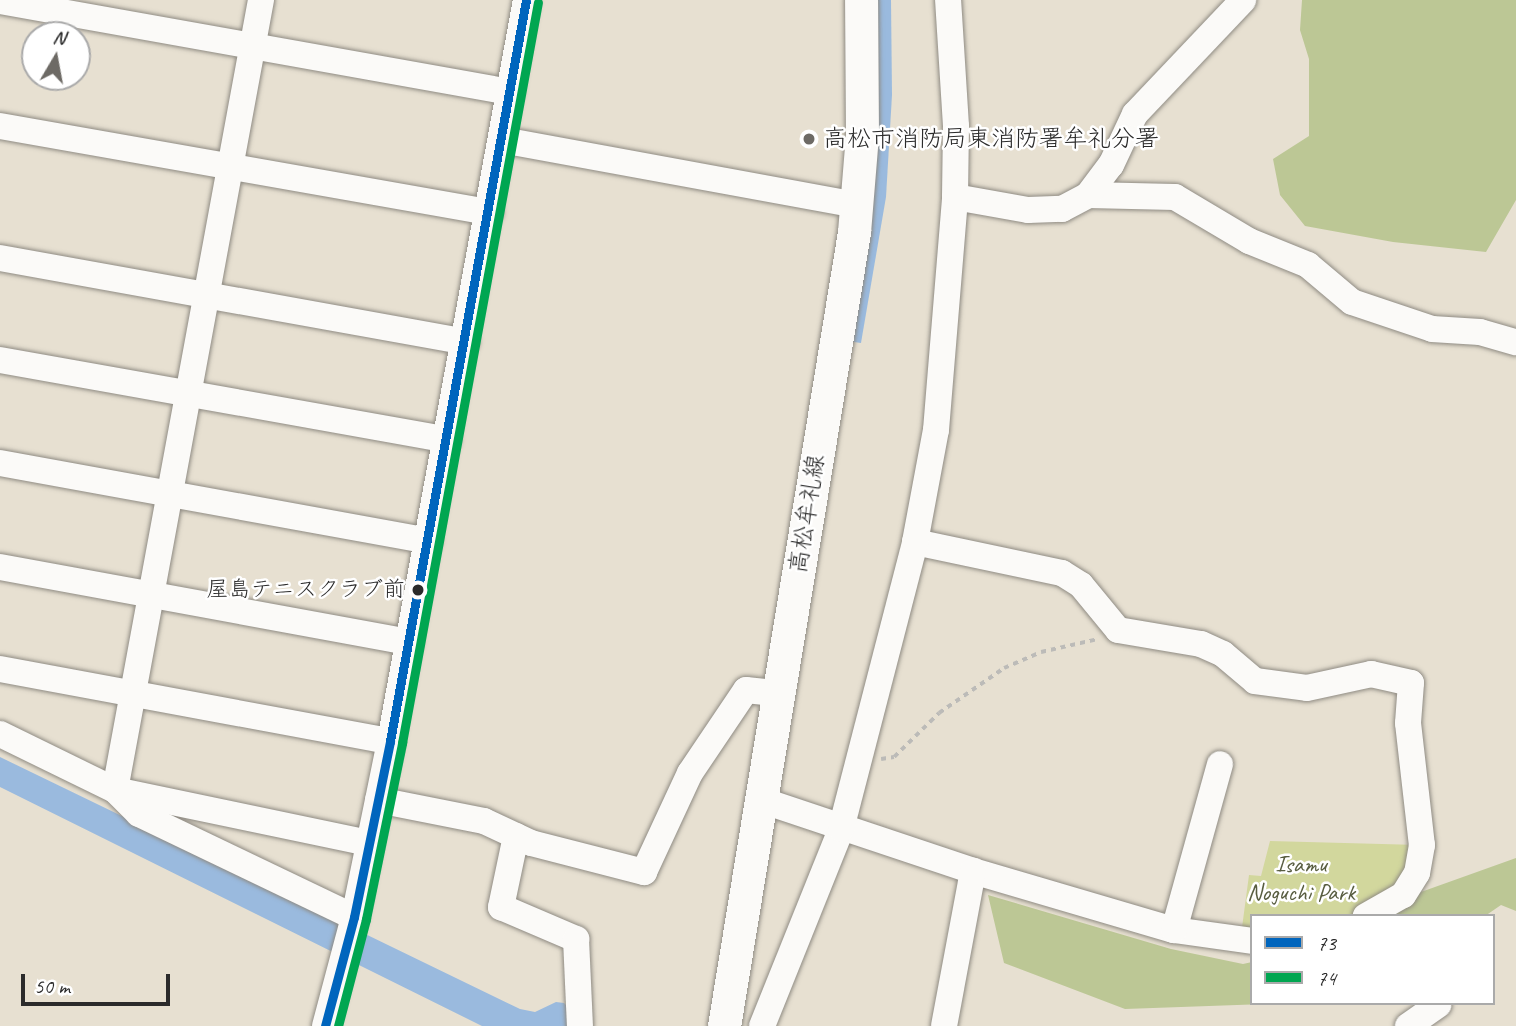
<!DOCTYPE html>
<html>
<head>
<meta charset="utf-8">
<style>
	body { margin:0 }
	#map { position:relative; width:1516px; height:1026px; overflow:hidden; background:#e7e0d1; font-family:Caveat,"Klee One",sans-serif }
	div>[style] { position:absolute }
	.green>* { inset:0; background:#d2d79d }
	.forest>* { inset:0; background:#bcc795 }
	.water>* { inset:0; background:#9abade }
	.path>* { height:3.5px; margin-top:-1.75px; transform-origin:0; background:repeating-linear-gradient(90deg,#bcbbb8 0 5px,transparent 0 10px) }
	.roads { filter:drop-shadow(0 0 2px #8f8b83) drop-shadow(0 0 2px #8f8b83) }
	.minor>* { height:26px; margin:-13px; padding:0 13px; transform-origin:13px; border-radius:13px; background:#fbfaf8 }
	.major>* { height:33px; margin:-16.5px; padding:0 16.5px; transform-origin:16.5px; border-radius:16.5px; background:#fbfaf8 }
	.bus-1>* { height:9px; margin:-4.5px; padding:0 4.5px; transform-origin:4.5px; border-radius:4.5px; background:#0065bd }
	.bus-2>* { height:9px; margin:-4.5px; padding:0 4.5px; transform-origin:4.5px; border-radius:4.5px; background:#00a651 }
	.dots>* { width:19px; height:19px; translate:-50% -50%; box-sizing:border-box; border:4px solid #fff; border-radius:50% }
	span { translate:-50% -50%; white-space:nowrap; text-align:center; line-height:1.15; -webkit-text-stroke:5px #fff; paint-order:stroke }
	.bus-label { font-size:22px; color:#2b2b2b }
	.right { translate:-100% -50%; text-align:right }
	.poi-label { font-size:24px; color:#2b2b2b }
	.left { translate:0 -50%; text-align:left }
	.street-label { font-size:24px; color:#2b2b2b }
	.park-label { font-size:24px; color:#585d40 }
	.legend { position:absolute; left:1250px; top:914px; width:245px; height:91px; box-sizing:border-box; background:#fff; border:2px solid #aaa; margin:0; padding:9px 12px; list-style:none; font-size:21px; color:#2b2b2b }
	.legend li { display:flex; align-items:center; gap:14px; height:35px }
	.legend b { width:35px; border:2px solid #aaa }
	.north { position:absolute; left:21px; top:21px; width:70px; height:70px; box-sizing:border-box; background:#fff; border:2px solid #aaa; border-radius:50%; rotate:10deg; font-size:19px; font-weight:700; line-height:28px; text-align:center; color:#2b2b2b }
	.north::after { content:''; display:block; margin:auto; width:24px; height:32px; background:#6d6a65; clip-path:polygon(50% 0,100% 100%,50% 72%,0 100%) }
	.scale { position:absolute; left:21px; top:974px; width:149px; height:32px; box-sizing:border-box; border:4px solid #2b2b2b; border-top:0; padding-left:9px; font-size:21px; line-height:24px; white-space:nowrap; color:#2b2b2b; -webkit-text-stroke:5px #fff; paint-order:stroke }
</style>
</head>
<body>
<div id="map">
	<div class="green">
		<div style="clip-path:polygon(1270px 841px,1419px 845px,1417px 873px,1366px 916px,1252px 916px,1252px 936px,1241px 935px,1249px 875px,1261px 876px)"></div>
	</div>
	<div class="forest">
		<div style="clip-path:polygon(1302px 0,1516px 0,1516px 200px,1486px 252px,1393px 242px,1305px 226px,1280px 195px,1273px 159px,1309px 136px,1309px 59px,1300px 30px)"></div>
		<div style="clip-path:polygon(1516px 858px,1516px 911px,1501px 905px,1485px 916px,1394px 916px,1421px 892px)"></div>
		<div style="clip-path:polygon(988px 895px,1171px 949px,1243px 964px,1252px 962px,1252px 1003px,1297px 1003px,1125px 1009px,1004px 963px)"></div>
	</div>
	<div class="water">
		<div style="clip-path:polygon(871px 0,891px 0,892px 95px,886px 197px,861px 343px,847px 341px)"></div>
		<div style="clip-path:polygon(0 757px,520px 1009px,535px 1012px,556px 1002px,564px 1003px,572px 1012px,574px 1026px,482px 1026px,0 787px)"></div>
	</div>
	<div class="path">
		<div style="left:881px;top:759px;width:13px;rotate:-9deg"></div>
		<div style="left:894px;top:757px;width:63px;rotate:-44.4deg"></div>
		<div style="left:939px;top:713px;width:79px;rotate:-34.7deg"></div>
		<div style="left:1004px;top:668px;width:40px;rotate:-23.4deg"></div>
		<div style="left:1041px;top:652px;width:58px;rotate:-12.8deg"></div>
	</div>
	<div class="roads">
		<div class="minor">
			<div style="left:261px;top:0;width:803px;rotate:100.47deg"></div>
			<div style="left:115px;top:790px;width:34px;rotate:45deg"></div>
			<div style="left:139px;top:814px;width:238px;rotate:25.6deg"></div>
			<div style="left:0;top:1px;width:518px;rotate:10.12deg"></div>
			<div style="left:0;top:126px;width:497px;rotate:10deg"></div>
			<div style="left:502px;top:140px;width:360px;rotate:10.4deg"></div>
			<div style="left:1088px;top:195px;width:87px;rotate:1.3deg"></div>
			<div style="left:1175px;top:197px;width:86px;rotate:30.7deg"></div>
			<div style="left:1249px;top:241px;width:64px;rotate:22.1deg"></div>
			<div style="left:1308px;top:265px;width:57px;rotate:40.1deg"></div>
			<div style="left:1352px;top:302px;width:84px;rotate:18.6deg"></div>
			<div style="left:1432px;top:329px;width:48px;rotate:3.6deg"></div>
			<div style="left:1480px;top:332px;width:37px;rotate:16deg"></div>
			<div style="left:955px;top:197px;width:74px;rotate:10.1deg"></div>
			<div style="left:1028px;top:210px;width:34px;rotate:-2deg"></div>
			<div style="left:1062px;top:209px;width:30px;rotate:-28deg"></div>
			<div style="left:1088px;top:195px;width:38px;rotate:-53deg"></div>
			<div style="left:1111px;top:165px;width:56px;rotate:-64.8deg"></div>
			<div style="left:1135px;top:114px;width:157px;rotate:-46.5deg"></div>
			<div style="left:0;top:258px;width:473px;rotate:10.2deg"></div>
			<div style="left:0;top:360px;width:454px;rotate:10.1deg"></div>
			<div style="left:0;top:463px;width:435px;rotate:10.3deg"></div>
			<div style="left:915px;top:542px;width:150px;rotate:11.9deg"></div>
			<div style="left:1062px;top:573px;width:22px;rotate:32deg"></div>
			<div style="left:1081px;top:585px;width:58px;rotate:50.6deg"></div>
			<div style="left:1118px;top:630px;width:84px;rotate:9.6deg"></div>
			<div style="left:1201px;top:644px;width:24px;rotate:24deg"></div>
			<div style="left:1223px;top:654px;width:42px;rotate:40.2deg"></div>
			<div style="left:1255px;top:681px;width:52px;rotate:7.7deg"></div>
			<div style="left:1307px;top:688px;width:66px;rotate:-12.3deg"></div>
			<div style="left:1371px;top:674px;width:41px;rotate:12.7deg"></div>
			<div style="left:1411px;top:683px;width:40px;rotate:94.3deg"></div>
			<div style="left:1408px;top:723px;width:123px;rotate:83.5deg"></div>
			<div style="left:1422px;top:845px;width:28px;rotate:100deg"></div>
			<div style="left:1417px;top:873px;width:26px;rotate:122deg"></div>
			<div style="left:1403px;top:895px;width:43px;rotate:150.4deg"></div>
			<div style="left:0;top:567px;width:416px;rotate:10.4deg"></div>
			<div style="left:0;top:669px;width:397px;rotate:10.5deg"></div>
			<div style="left:0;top:734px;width:128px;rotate:26deg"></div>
			<div style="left:115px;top:790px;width:259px;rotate:11.8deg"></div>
			<div style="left:378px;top:800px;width:108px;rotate:11.2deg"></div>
			<div style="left:484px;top:821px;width:52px;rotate:25.1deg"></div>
			<div style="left:531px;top:843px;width:117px;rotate:14.4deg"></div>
			<div style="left:644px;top:872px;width:109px;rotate:-65.1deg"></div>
			<div style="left:690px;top:773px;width:100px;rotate:-56deg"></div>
			<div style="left:746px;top:690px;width:31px;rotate:6deg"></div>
			<div style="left:761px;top:800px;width:224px;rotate:18.5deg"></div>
			<div style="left:973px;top:871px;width:209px;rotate:16.4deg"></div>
			<div style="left:1174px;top:930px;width:79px;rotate:8deg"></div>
			<div style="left:516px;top:836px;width:73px;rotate:101.9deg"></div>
			<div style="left:501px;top:907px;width:82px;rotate:23.1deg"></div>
			<div style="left:576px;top:939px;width:87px;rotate:87.4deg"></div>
			<div style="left:1174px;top:930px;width:172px;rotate:-74.5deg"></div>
			<div style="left:325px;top:1026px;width:113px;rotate:-75.1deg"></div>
			<div style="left:354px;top:917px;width:180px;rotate:-78.4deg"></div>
			<div style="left:390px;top:741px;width:753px;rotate:-79.6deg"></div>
			<div style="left:762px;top:1026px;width:212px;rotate:-68.1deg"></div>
			<div style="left:841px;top:829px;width:296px;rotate:-75.5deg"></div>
			<div style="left:915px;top:542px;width:114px;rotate:-79.4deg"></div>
			<div style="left:936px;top:430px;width:234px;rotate:-85.3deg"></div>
			<div style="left:955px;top:197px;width:71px;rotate:-89.2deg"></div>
			<div style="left:956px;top:126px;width:126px;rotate:-93.6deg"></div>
			<div style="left:944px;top:1026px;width:158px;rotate:-79.4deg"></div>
			<div style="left:1408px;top:1026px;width:37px;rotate:-35deg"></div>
		</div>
		<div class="major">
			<div style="left:724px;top:1026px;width:805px;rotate:-80.7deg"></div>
			<div style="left:854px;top:232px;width:98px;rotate:-85.3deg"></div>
			<div style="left:862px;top:134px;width:134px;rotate:-90.4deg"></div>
		</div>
	</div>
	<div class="bus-1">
		<div style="left:325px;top:1026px;width:113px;rotate:-75.1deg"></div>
		<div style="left:354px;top:917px;width:180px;rotate:-78.4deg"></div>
		<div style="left:390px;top:741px;width:753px;rotate:-79.6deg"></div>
	</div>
	<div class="bus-2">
		<div style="left:338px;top:1026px;width:111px;rotate:-75.3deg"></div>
		<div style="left:366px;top:919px;width:180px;rotate:-78.4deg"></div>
		<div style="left:402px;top:743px;width:753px;rotate:-79.6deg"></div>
	</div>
	<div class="dots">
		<div style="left:809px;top:139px;background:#6d6a65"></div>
		<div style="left:418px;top:590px;background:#2b2b2b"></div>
	</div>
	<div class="bus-label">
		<span class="right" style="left:405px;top:590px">屋島テニスクラブ前</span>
	</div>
	<div class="poi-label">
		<span class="left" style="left:823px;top:139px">高松市消防局東消防署牟礼分署</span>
	</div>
	<div class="street-label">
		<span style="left:807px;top:514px;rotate:-81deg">高松牟礼線</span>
	</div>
	<div class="park-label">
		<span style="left:1301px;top:879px">Isamu<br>Noguchi Park</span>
	</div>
	<ul class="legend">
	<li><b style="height:9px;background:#0065bd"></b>73</li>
	<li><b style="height:9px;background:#00a651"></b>74</li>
	</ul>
	<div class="north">N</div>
	<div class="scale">50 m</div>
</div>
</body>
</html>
